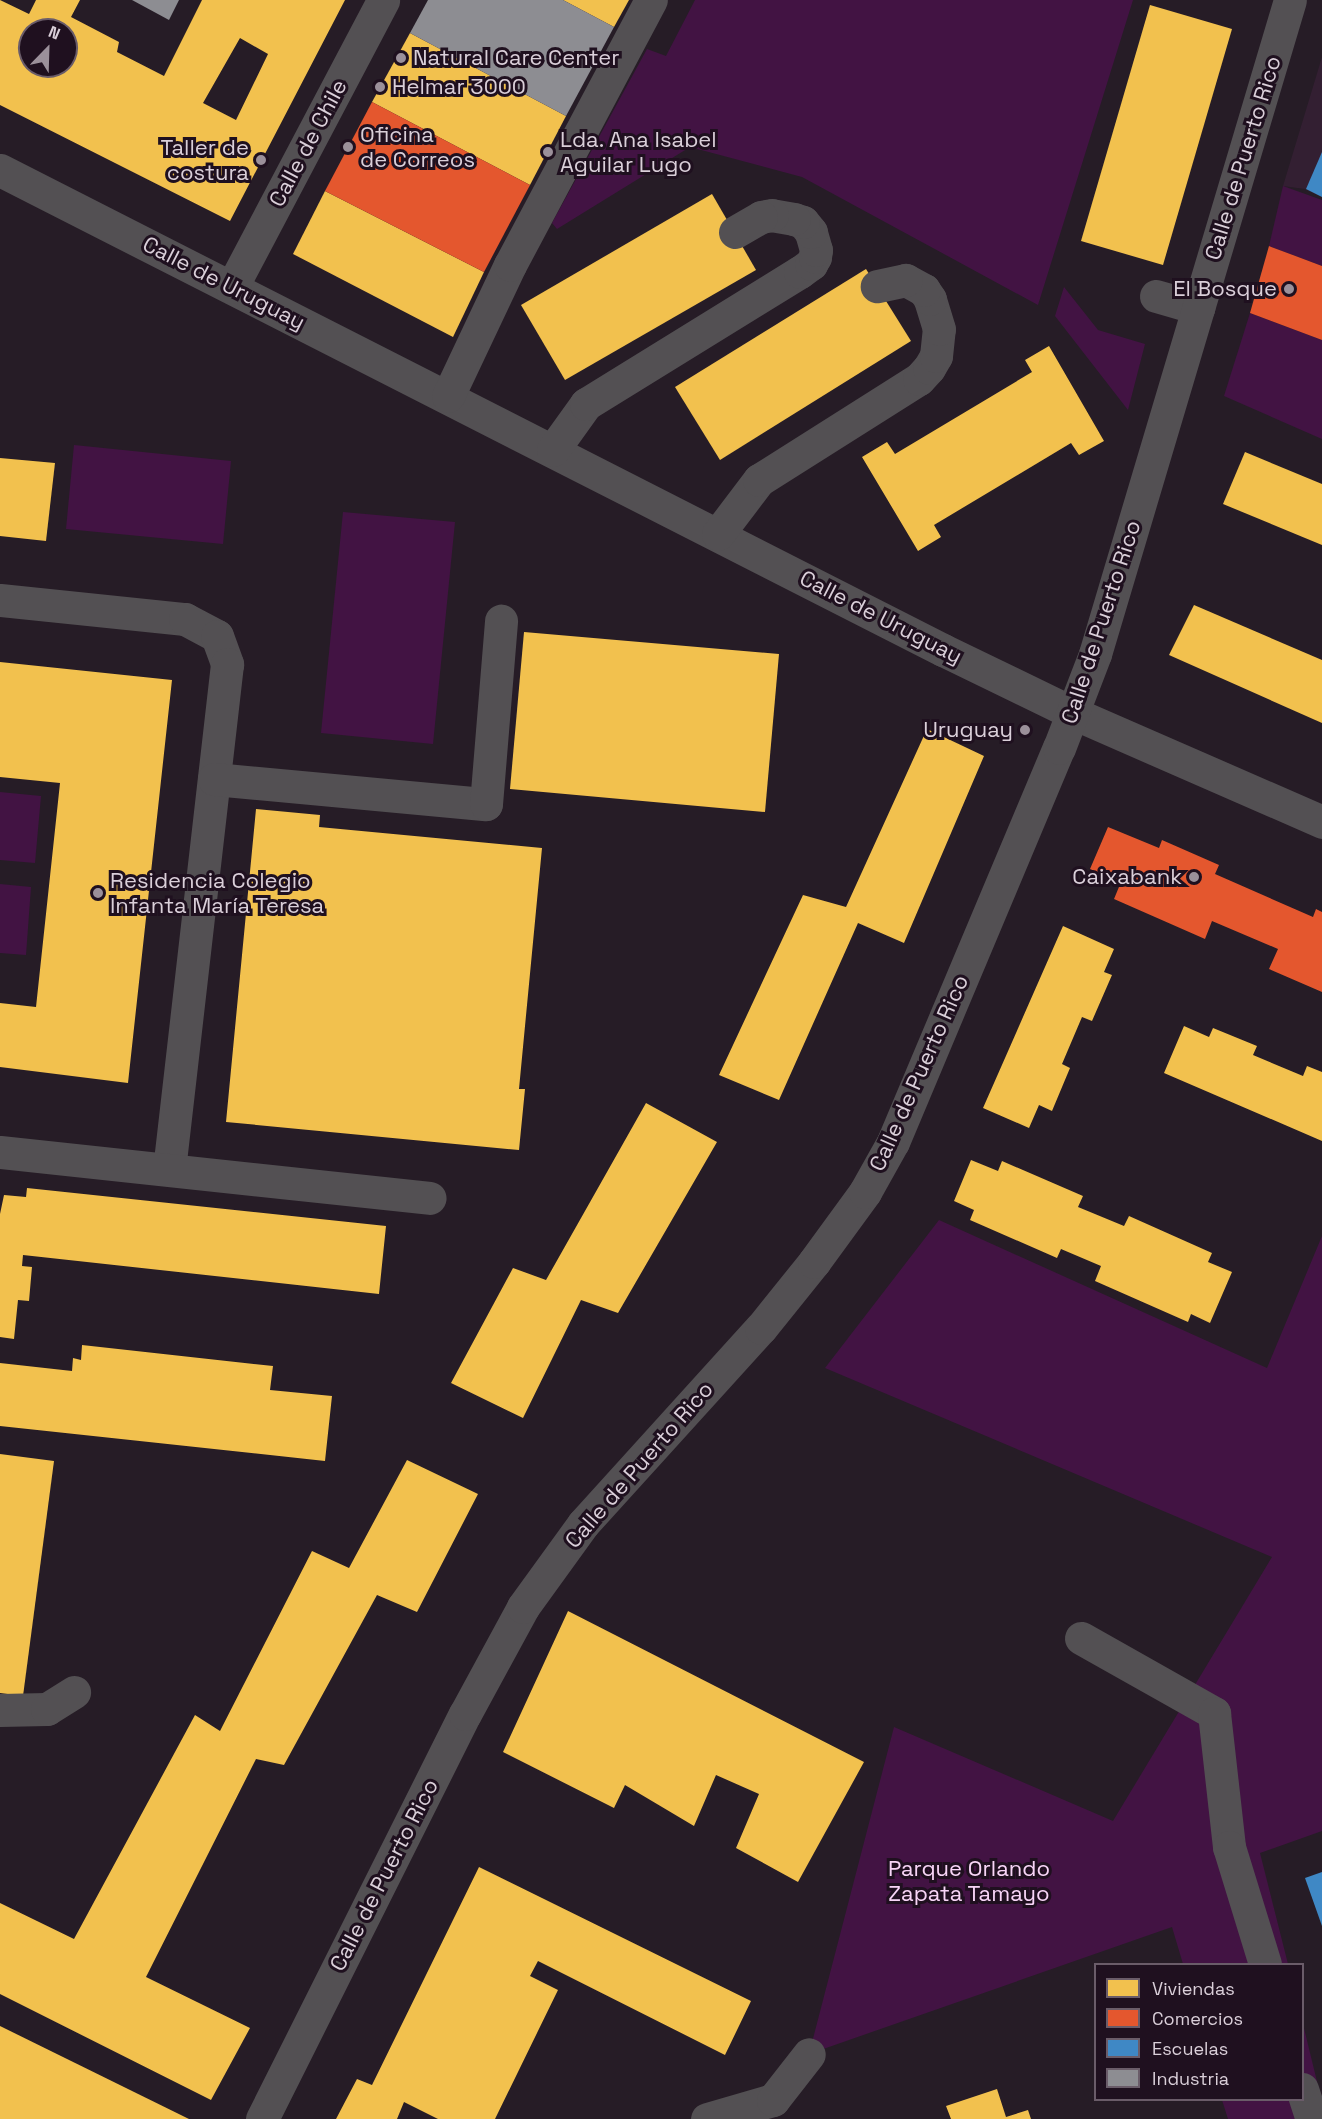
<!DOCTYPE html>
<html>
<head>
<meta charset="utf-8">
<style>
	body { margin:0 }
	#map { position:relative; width:1322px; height:2119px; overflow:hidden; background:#261c26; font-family:"Space Grotesk",sans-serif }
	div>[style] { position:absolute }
	.built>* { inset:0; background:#331f32 }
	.green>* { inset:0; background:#421343 }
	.homes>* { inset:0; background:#f2c14e }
	.shops>* { inset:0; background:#e4572e }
	.schools>* { inset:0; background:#3f88c5 }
	.industry>* { inset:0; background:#8d8d92 }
	.minor>* { height:33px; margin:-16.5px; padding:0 16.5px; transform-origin:16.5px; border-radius:16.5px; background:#535053 }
	.dots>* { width:16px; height:16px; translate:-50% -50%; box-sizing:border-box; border:3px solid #1f101f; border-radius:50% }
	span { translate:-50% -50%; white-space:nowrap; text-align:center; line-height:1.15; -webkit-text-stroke:6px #1f101f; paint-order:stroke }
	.poi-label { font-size:22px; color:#dacfd9 }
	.left { translate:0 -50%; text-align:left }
	.right { translate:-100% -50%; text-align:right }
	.street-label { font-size:22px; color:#dacfd9 }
	.park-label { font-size:22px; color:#f8d5f7 }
	.legend { position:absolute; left:1094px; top:1963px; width:210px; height:138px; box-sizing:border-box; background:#1f101f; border:2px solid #6a5c69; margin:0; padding:8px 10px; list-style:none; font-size:18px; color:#dacfd9 }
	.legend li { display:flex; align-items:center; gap:12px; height:30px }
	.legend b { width:30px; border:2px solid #6a5c69 }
	.north { position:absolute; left:18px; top:18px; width:60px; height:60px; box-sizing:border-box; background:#1f101f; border:2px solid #6a5c69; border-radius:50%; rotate:23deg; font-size:16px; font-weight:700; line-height:24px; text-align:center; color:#dacfd9 }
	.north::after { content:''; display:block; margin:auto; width:21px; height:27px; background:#9b909a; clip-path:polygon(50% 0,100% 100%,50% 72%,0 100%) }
</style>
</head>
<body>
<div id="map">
	<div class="built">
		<div style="clip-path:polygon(1322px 57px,1322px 197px,1305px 189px,1283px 186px)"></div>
	</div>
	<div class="green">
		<div style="clip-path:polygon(695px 0,1133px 0,1038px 305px,802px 177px,690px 147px,557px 229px,552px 223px,647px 49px,666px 56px)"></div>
		<div style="clip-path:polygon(1283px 186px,1322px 200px,1322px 266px,1269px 246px)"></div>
		<div style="clip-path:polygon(1064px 287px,1098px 330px,1145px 344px,1128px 410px,1055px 316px)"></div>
		<div style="clip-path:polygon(1250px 313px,1322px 340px,1322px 439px,1224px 396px)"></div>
		<div style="clip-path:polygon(74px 445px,231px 461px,223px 544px,66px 529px)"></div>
		<div style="clip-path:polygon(343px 512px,455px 522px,433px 744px,321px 733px)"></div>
		<div style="clip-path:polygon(0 792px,41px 796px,35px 863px,0 860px)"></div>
		<div style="clip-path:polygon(0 884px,31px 887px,26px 955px,0 953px)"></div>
		<div style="clip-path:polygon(939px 1220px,1267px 1368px,1322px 1236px,1322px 1831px,1260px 1853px,1288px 1964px,1183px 1964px,1172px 1927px,809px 2054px,894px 1727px,1113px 1821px,1272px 1557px,825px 1368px)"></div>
		<div style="clip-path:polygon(1303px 2024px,1322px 2102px,1304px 2119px,1228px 2119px,1222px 2100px,1302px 2100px)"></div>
	</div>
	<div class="homes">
		<div style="clip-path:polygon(evenodd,0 0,29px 14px,36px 0,80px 0,71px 17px,119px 42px,117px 52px,164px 76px,202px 0,345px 0,230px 221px,0 105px,0 0,30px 30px,66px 30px,66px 66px,30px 66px,30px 30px,0 0,240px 38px,268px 54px,236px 120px,203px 103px,240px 38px)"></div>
		<div style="clip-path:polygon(563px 0,629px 0,614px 27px)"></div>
		<div style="clip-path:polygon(1150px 5px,1232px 29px,1163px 265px,1081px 241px)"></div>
		<div style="clip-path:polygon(410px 33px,566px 116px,530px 185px,372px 102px)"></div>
		<div style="clip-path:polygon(325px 191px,484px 272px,453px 337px,293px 254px)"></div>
		<div style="clip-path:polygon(712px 194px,756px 270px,565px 380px,521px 305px)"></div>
		<div style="clip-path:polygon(866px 269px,911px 341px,720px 460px,675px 387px)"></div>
		<div style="clip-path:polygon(1049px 346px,1104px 441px,1079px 455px,1071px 443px,934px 525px,941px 537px,918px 551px,862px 457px,887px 442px,895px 454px,1032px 372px,1025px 360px)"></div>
		<div style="clip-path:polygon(1245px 452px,1322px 484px,1322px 545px,1223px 504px)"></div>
		<div style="clip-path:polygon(0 458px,55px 463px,46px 541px,0 536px)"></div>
		<div style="clip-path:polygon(1194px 605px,1322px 660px,1322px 723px,1169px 655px)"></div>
		<div style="clip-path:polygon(524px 632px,779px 654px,765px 812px,510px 789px)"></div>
		<div style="clip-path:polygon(0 662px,172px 680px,128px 1083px,0 1067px,0 1003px,36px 1007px,60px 783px,0 777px)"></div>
		<div style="clip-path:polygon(927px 729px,984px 756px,904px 943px,858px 923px,779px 1100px,719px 1075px,803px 895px,846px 907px)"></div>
		<div style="clip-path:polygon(256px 809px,320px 815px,319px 827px,542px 848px,519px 1089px,525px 1089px,519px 1150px,226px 1122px)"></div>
		<div style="clip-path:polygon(1063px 926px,1114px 949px,1104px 972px,1112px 975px,1092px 1021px,1082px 1017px,1062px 1064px,1070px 1068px,1052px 1111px,1039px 1105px,1029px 1128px,983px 1108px)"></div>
		<div style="clip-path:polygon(1184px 1026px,1209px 1037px,1213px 1028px,1257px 1046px,1253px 1055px,1303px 1076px,1307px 1066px,1322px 1072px,1322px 1141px,1164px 1073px)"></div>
		<div style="clip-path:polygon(646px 1103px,717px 1142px,618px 1313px,581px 1300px,523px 1418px,451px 1383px,513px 1268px,546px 1280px)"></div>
		<div style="clip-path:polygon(971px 1160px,998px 1171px,1002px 1161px,1083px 1196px,1078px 1207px,1124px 1226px,1129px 1216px,1212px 1253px,1208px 1262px,1232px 1272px,1210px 1323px,1191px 1314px,1188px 1322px,1095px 1281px,1101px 1266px,1061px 1249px,1057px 1258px,970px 1220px,974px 1210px,954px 1201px)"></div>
		<div style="clip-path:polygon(27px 1188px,386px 1226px,379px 1294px,23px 1255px,22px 1266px,32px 1267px,29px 1301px,18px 1300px,14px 1339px,0 1337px,0 1214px,4px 1195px,26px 1197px)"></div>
		<div style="clip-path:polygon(82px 1345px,273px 1366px,270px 1390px,332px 1396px,325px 1461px,0 1426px,0 1363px,72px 1371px,73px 1358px,81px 1360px)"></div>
		<div style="clip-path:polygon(0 1454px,54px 1461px,23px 1696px,0 1693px)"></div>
		<div style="clip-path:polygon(407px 1460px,478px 1494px,417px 1612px,377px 1595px,284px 1765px,256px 1759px,146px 1977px,250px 2028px,211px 2100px,0 1994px,0 1903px,74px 1939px,195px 1715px,220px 1731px,312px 1551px,349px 1568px)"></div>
		<div style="clip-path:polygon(568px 1611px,864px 1762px,798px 1882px,736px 1848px,759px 1794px,716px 1775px,694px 1826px,625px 1785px,614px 1808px,503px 1752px)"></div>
		<div style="clip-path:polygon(479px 1867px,751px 2001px,725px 2055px,538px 1961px,530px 1976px,558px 1990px,495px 2119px,438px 2119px,404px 2102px,397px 2119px,336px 2119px,357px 2079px,372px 2085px)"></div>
		<div style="clip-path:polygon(0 2026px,189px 2119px,0 2119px)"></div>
		<div style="clip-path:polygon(997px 2089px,1006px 2117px,1028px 2110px,1031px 2119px,951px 2119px,946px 2106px)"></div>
	</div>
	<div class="shops">
		<div style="clip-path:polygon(372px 102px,530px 185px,484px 272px,325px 191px)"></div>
		<div style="clip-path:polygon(1269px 246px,1322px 266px,1322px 340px,1250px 313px)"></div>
		<div style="clip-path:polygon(1108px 827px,1159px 848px,1162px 840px,1219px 865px,1215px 874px,1313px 917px,1316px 909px,1322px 912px,1322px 992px,1269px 969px,1278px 949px,1212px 921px,1205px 939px,1114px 899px,1121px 882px,1090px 869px)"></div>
	</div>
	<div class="schools">
		<div style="clip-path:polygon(1322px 152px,1322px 197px,1306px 189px)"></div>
		<div style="clip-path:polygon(1322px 1872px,1322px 1926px,1305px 1878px)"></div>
	</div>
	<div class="industry">
		<div style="clip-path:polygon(132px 0,179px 0,169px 20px)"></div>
		<div style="clip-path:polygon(428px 0,563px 0,614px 27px,566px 116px,410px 33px)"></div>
	</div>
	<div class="minor">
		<div style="left:0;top:170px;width:1058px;rotate:26.98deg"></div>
		<div style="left:943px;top:650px;width:144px;rotate:25.9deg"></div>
		<div style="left:1073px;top:713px;width:272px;rotate:23.6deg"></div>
		<div style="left:232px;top:287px;width:324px;rotate:-62.2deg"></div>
		<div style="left:1156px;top:296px;width:44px;rotate:15.9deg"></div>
		<div style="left:448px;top:396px;width:145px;rotate:-64.7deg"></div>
		<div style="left:510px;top:265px;width:300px;rotate:-62deg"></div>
		<div style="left:553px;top:450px;width:57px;rotate:-54.3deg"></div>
		<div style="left:586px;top:404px;width:251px;rotate:-31.7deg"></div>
		<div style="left:800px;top:272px;width:14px;rotate:-36deg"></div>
		<div style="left:811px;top:264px;width:8px;rotate:-60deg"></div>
		<div style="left:815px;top:257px;width:7px;rotate:-82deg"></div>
		<div style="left:816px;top:250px;width:19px;rotate:-106deg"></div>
		<div style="left:811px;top:232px;width:13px;rotate:-129deg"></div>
		<div style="left:803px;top:222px;width:9px;rotate:-162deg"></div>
		<div style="left:794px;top:219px;width:22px;rotate:-170deg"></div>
		<div style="left:772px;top:215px;width:11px;rotate:170deg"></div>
		<div style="left:761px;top:217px;width:30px;rotate:150deg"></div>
		<div style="left:718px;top:534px;width:68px;rotate:-52.8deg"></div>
		<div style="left:759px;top:480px;width:189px;rotate:-32.3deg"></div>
		<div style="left:919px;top:379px;width:15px;rotate:-48deg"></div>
		<div style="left:929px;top:368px;width:14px;rotate:-60deg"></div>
		<div style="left:936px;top:356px;width:27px;rotate:-84deg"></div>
		<div style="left:939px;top:329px;width:31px;rotate:-107deg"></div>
		<div style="left:930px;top:299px;width:11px;rotate:-124deg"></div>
		<div style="left:924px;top:290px;width:21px;rotate:-151deg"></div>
		<div style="left:906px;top:280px;width:30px;rotate:168deg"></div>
		<div style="left:0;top:600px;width:186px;rotate:5.9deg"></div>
		<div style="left:185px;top:619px;width:36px;rotate:28deg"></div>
		<div style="left:217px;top:636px;width:30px;rotate:70deg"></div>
		<div style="left:227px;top:664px;width:509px;rotate:96.54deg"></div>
		<div style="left:214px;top:779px;width:273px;rotate:5.3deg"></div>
		<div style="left:486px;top:804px;width:184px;rotate:-85.3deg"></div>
		<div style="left:0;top:1152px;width:432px;rotate:6.1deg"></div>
		<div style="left:1081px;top:1638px;width:153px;rotate:29.4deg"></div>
		<div style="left:1214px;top:1713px;width:135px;rotate:83.6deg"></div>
		<div style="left:1229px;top:1847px;width:122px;rotate:72.9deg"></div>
		<div style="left:0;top:1710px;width:47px;rotate:-1.2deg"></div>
		<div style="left:47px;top:1709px;width:32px;rotate:-32deg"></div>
		<div style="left:1302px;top:2089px;width:32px;rotate:72deg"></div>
		<div style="left:262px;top:2119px;width:453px;rotate:-63.4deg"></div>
		<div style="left:465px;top:1714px;width:122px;rotate:-61.5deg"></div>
		<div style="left:523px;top:1607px;width:102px;rotate:-54.1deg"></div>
		<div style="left:583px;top:1524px;width:265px;rotate:-47.8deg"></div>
		<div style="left:761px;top:1328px;width:85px;rotate:-51.2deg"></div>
		<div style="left:814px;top:1262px;width:87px;rotate:-53.9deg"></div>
		<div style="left:865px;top:1192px;width:57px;rotate:-60.8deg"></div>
		<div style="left:893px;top:1142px;width:428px;rotate:-67.2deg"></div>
		<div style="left:1059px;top:748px;width:101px;rotate:-69deg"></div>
		<div style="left:1095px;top:654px;width:682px;rotate:-73.4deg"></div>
		<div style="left:707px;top:2119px;width:69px;rotate:-16.1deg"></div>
		<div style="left:773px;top:2100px;width:58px;rotate:-52deg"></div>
	</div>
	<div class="dots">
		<div style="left:401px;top:58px;background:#9b909a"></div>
		<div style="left:380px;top:87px;background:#9b909a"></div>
		<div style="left:348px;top:147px;background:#9b909a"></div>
		<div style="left:548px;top:152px;background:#9b909a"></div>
		<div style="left:261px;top:160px;background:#9b909a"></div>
		<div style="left:1289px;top:289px;background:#9b909a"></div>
		<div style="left:1025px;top:730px;background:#9b909a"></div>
		<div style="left:1194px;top:877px;background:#9b909a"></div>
		<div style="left:98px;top:893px;background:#9b909a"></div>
	</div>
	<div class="poi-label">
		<span class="left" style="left:413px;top:58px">Natural Care Center</span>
		<span class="left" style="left:392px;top:87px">Helmar 3000</span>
		<span class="left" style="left:360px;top:147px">Oficina<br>de Correos</span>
		<span class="left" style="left:560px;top:152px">Lda. Ana Isabel<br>Aguilar Lugo</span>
		<span class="right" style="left:249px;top:160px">Taller de<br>costura</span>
		<span class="right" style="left:1277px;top:289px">El Bosque</span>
		<span class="right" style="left:1013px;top:730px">Uruguay</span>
		<span class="right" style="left:1182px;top:877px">Caixabank</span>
		<span class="left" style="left:110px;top:893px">Residencia Colegio<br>Infanta María Teresa</span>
	</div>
	<div class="street-label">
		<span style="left:308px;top:143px;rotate:-62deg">Calle de Chile</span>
		<span style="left:1243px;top:158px;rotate:-73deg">Calle de Puerto Rico</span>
		<span style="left:224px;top:283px;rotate:27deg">Calle de Uruguay</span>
		<span style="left:881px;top:617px;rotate:27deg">Calle de Uruguay</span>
		<span style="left:1101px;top:622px;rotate:-72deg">Calle de Puerto Rico</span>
		<span style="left:919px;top:1073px;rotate:-66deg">Calle de Puerto Rico</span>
		<span style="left:639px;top:1465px;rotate:-49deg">Calle de Puerto Rico</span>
		<span style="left:384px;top:1875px;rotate:-63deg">Calle de Puerto Rico</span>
	</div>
	<div class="park-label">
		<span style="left:969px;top:1881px">Parque Orlando<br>Zapata Tamayo</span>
	</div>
	<ul class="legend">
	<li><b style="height:16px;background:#f2c14e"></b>Viviendas</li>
	<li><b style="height:16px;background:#e4572e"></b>Comercios</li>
	<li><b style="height:16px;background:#3f88c5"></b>Escuelas</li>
	<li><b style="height:16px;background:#8d8d92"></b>Industria</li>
	</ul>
	<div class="north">N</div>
</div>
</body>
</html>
